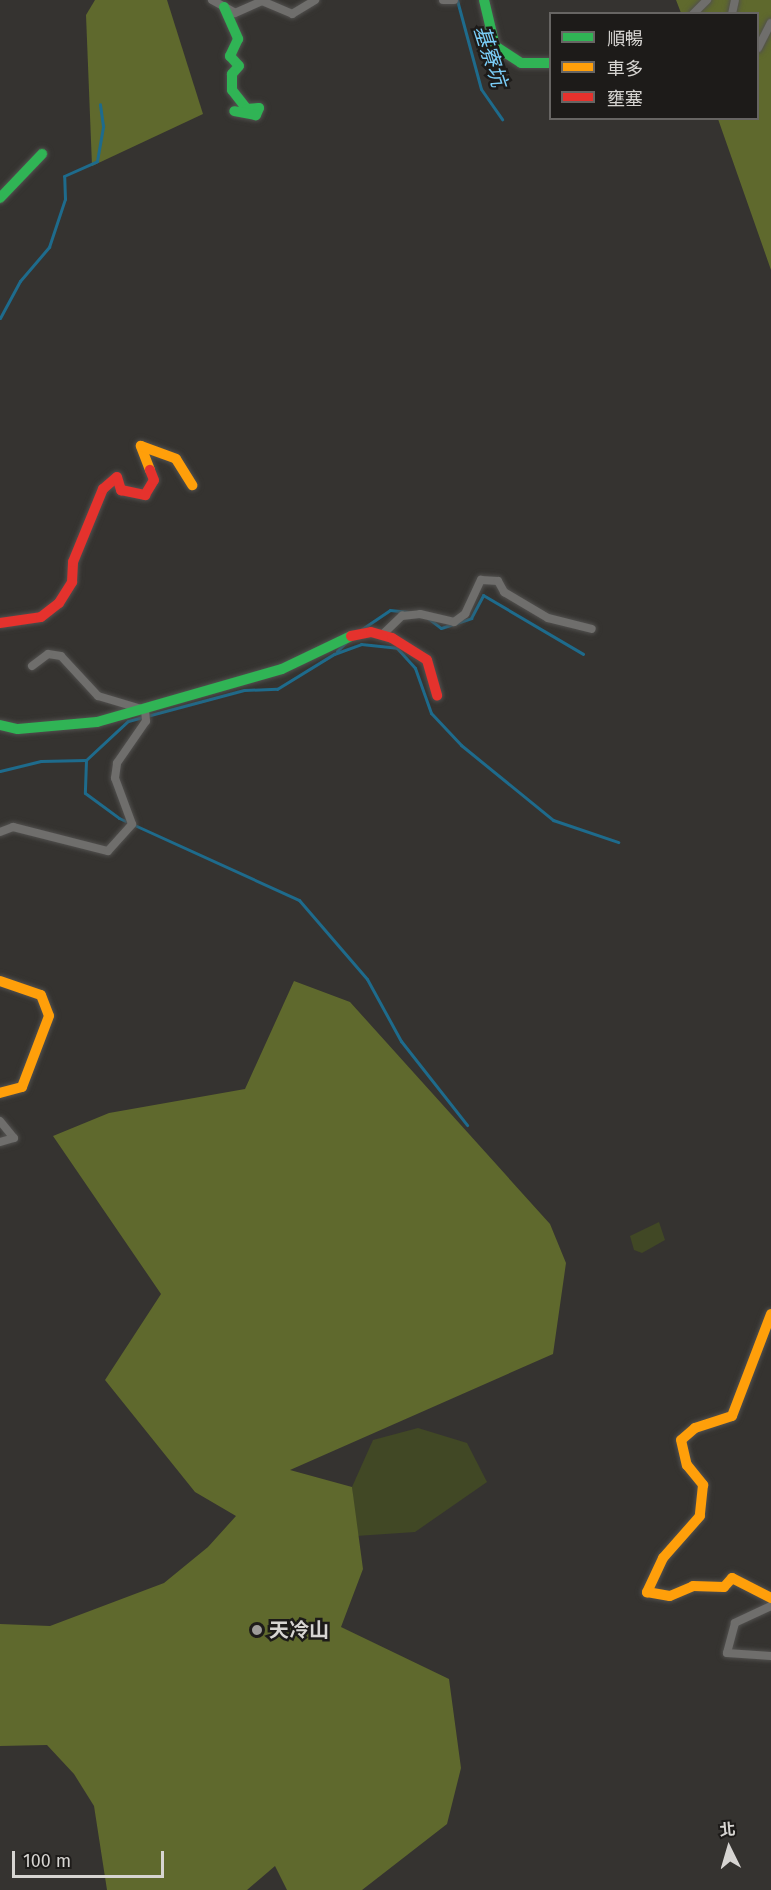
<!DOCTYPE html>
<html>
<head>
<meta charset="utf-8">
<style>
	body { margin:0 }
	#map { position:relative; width:771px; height:1890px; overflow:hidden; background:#353330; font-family:"Fira Sans","Noto Sans TC",sans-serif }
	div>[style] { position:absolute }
	.green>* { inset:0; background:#414825 }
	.forest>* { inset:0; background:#5f692d }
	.stream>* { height:3px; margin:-1.5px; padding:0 1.5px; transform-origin:1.5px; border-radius:1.5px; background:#1e6b8c }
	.roads { filter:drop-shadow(0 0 2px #51504e) drop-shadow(0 0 2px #51504e) }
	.street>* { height:8px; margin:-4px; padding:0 4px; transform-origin:4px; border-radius:4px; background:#6f6e6c }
	.fast>* { height:10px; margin:-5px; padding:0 5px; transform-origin:5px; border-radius:5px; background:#30b455 }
	.slow>* { height:10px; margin:-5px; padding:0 5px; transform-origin:5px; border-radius:5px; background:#ff9f0a }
	.jam>* { height:10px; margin:-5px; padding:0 5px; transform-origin:5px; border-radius:5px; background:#e5322d }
	.dots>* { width:16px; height:16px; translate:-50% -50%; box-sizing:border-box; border:3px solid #1d1b19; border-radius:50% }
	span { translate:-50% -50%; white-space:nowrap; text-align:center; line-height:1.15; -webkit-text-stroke:5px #1d1b19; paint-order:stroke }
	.poi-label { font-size:20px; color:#d7d5d2; font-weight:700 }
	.left { translate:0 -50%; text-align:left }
	.water-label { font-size:21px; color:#7bcef8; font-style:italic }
	.legend { position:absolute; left:549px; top:12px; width:210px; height:108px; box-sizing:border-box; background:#1d1b19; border:2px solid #676563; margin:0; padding:8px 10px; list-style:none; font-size:18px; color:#d7d5d2 }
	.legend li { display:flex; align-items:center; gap:12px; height:30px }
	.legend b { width:30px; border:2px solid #676563 }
	.north { position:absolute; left:699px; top:1818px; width:60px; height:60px; -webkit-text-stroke:4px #1d1b19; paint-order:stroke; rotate:355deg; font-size:16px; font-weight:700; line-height:24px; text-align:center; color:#d7d5d2 }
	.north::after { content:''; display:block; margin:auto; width:21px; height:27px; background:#d7d5d2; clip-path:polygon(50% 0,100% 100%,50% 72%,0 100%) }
	.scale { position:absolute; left:12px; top:1851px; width:152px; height:27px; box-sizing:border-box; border:3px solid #d7d5d2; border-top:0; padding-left:8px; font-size:18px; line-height:21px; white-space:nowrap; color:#d7d5d2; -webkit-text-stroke:4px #1d1b19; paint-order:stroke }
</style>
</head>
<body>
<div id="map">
	<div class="green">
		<div style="clip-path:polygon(659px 1222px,665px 1240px,642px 1253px,634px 1250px,630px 1236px)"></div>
		<div style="clip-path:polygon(418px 1428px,467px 1443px,487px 1482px,415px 1532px,356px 1536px,352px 1487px,373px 1440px)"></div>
	</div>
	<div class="forest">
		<div style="clip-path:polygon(95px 0,167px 0,203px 114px,92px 166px,86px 15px)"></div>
		<div style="clip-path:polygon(676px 0,771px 0,771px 270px,718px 119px,758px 118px,758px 14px,681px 13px)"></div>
		<div style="clip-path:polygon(294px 981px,350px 1002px,550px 1224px,566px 1263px,553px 1354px,290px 1470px,352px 1487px,363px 1569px,341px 1627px,449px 1679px,461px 1768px,447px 1824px,362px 1890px,287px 1890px,275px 1866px,247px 1890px,107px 1890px,94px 1806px,74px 1774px,47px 1745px,0 1746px,0 1624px,50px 1626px,164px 1583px,208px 1547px,236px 1516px,195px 1492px,105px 1380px,161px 1294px,53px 1136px,109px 1113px,245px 1089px)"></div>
	</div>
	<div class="stream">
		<div style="left:457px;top:0;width:92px;rotate:74.9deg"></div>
		<div style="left:481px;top:89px;width:37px;rotate:55deg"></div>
		<div style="left:0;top:318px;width:42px;rotate:-61.6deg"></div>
		<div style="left:20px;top:281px;width:45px;rotate:-49.5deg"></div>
		<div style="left:49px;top:247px;width:51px;rotate:-71.6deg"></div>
		<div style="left:65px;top:199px;width:23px;rotate:-92deg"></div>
		<div style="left:64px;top:176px;width:36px;rotate:-24deg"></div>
		<div style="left:97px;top:161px;width:36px;rotate:-80deg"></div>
		<div style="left:103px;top:126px;width:22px;rotate:-98deg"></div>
		<div style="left:428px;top:618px;width:16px;rotate:38deg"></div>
		<div style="left:441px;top:628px;width:32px;rotate:-18deg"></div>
		<div style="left:471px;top:618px;width:26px;rotate:-62deg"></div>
		<div style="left:483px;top:595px;width:116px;rotate:30.5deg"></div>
		<div style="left:359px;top:631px;width:37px;rotate:-34deg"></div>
		<div style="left:390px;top:610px;width:30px;rotate:6deg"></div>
		<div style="left:337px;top:651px;width:14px;rotate:-45deg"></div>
		<div style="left:86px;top:760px;width:57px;rotate:-42.9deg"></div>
		<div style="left:128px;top:721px;width:120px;rotate:-15deg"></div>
		<div style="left:244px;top:690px;width:33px;rotate:-2deg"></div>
		<div style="left:277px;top:689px;width:67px;rotate:-31.6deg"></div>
		<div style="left:334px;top:654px;width:29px;rotate:-20deg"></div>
		<div style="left:361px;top:644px;width:36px;rotate:6deg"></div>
		<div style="left:397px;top:648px;width:27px;rotate:48deg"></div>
		<div style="left:415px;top:668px;width:48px;rotate:70.4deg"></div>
		<div style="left:431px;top:713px;width:44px;rotate:46.8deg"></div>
		<div style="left:461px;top:745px;width:119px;rotate:39.2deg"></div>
		<div style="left:553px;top:820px;width:69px;rotate:18.7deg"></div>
		<div style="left:0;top:771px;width:42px;rotate:-13.7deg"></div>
		<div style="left:41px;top:761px;width:45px;rotate:-1.3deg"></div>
		<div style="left:86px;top:760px;width:33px;rotate:92deg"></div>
		<div style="left:85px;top:793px;width:42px;rotate:36.3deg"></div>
		<div style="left:119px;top:818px;width:198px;rotate:24.5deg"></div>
		<div style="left:299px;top:900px;width:104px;rotate:49.3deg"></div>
		<div style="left:367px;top:979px;width:71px;rotate:61.3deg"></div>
		<div style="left:401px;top:1041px;width:107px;rotate:51.8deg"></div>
	</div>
	<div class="roads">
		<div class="street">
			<div style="left:212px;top:0;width:26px;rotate:29deg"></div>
			<div style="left:235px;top:13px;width:30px;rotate:-24deg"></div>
			<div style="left:262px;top:1px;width:33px;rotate:23deg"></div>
			<div style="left:292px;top:14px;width:27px;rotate:-31deg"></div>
			<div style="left:443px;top:0;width:11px"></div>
			<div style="left:693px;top:14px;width:20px;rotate:-45deg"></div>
			<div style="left:732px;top:14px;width:14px;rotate:-78deg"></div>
			<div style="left:758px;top:48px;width:28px;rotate:-63deg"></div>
			<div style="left:382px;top:635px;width:28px;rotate:-44deg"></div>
			<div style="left:402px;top:616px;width:18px;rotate:-6deg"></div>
			<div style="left:420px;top:614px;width:35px;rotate:13deg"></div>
			<div style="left:454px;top:622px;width:14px;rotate:-36deg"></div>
			<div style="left:465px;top:614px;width:38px;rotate:-65deg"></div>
			<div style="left:481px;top:580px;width:17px;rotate:3deg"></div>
			<div style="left:498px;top:581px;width:13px;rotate:61deg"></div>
			<div style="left:504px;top:592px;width:51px;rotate:30.6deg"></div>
			<div style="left:548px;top:618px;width:45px;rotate:14deg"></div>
			<div style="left:0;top:832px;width:14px;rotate:-21deg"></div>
			<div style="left:13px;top:827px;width:98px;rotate:14.2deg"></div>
			<div style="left:108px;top:851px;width:36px;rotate:-48deg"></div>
			<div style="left:132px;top:824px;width:49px;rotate:-110.3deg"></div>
			<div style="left:115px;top:778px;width:15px;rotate:-82deg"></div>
			<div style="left:117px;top:763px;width:51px;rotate:-55.4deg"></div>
			<div style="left:146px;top:721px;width:11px;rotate:-95deg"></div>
			<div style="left:145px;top:710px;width:49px;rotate:-163.4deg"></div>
			<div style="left:98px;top:696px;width:54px;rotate:-132.8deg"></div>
			<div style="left:61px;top:656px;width:13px;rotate:-171deg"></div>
			<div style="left:48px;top:654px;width:20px;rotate:143deg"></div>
			<div style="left:0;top:1121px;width:22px;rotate:51deg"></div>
			<div style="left:14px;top:1138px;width:15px;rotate:164deg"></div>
			<div style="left:771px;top:1606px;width:40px;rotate:155deg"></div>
			<div style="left:735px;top:1623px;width:31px;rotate:105deg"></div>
			<div style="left:727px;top:1653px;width:44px;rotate:3.9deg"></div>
		</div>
		<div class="fast">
			<div style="left:484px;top:0;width:47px;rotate:76.6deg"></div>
			<div style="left:495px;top:46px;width:31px;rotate:33deg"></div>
			<div style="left:521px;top:63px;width:29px"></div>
			<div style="left:224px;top:7px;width:35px;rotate:66deg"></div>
			<div style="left:238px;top:39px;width:19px;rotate:115deg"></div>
			<div style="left:230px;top:56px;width:13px;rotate:48deg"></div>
			<div style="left:239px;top:66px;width:11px;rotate:131deg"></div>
			<div style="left:232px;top:74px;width:16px;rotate:90deg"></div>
			<div style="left:232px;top:90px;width:24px;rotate:52deg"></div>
			<div style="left:247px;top:109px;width:12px;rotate:-5deg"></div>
			<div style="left:259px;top:108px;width:8px;rotate:113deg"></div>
			<div style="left:256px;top:115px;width:22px;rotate:-170deg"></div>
			<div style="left:0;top:198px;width:61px;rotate:-46.3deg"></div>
			<div style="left:0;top:725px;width:18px;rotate:13deg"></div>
			<div style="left:18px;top:729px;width:79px;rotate:-5.1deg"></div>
			<div style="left:97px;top:722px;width:192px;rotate:-16deg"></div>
			<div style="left:282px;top:669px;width:76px;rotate:-25.6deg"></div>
		</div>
		<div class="slow">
			<div style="left:150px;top:470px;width:26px;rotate:-111deg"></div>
			<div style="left:141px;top:446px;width:37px;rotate:20deg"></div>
			<div style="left:176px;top:459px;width:31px;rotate:58deg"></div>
			<div style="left:0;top:981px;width:43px;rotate:18.9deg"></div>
			<div style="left:41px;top:995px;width:22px;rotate:69deg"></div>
			<div style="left:49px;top:1016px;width:76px;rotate:110.8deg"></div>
			<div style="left:22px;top:1087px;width:23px;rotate:165deg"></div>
			<div style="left:771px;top:1314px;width:109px;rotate:110.9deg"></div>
			<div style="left:732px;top:1416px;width:39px;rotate:162deg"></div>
			<div style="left:695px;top:1428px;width:18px;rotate:139deg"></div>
			<div style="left:681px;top:1440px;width:26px;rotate:77deg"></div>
			<div style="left:687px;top:1465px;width:26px;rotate:51deg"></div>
			<div style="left:703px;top:1485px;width:31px;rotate:96deg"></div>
			<div style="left:700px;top:1516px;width:56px;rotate:131.4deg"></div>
			<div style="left:663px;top:1558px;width:38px;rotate:115deg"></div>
			<div style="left:647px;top:1592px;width:23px;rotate:10deg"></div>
			<div style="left:670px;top:1596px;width:25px;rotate:-23deg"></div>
			<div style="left:693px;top:1586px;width:31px;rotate:2deg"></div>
			<div style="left:724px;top:1587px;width:12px;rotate:-48deg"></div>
			<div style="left:732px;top:1578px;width:44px;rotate:27.1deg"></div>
		</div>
		<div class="jam">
			<div style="left:0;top:623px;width:41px;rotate:-8.3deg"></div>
			<div style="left:41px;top:617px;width:23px;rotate:-38deg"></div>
			<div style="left:59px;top:603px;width:25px;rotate:-58deg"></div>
			<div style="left:72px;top:582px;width:20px;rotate:-87deg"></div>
			<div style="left:73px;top:562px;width:79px;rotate:-67.7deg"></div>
			<div style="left:103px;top:489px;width:18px;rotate:-41deg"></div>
			<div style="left:117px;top:477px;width:14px;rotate:73deg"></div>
			<div style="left:121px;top:490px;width:25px;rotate:12deg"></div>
			<div style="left:145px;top:495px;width:17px;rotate:-59deg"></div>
			<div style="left:154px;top:480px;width:11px;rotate:-112deg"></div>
			<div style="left:351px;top:636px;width:20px;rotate:-11deg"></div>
			<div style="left:371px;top:632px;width:22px;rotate:16deg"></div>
			<div style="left:392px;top:638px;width:41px;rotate:32.2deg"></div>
			<div style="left:427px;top:660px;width:37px;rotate:74deg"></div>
		</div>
	</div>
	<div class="dots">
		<div style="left:257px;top:1630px;background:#9e9c99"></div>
	</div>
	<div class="poi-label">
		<span class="left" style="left:269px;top:1630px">天冷山</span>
	</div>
	<div class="water-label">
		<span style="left:490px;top:56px;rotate:72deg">基寮坑</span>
	</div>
	<ul class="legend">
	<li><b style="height:8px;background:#30b455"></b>順暢</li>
	<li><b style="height:8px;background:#ff9f0a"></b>車多</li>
	<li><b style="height:8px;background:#e5322d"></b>壅塞</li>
	</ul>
	<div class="north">北</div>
	<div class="scale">100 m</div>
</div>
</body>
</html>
